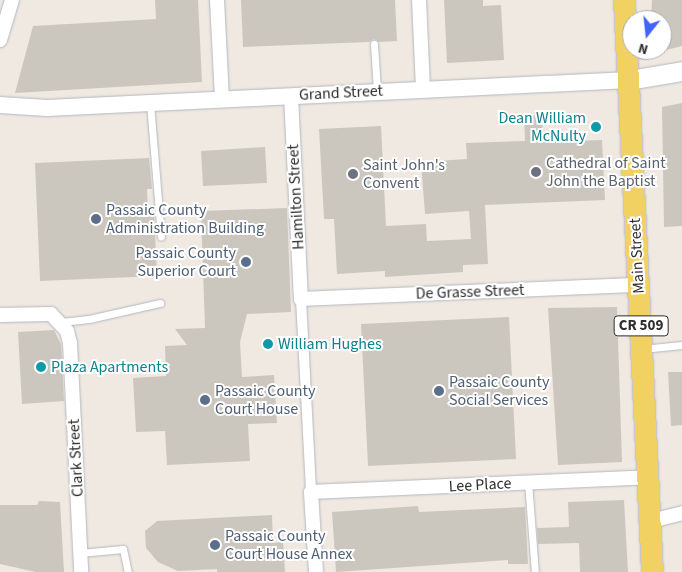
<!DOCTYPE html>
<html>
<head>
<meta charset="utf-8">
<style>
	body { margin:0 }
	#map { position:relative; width:682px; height:572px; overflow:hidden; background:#efe9e1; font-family:"Source Sans 3",sans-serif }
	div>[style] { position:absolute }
	.building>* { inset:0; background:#cbc7bf }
	.roads { filter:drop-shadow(0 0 1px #b4b7c1) drop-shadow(0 0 1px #b4b7c1) }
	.service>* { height:7px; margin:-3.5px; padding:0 3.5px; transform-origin:3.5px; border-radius:3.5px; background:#fff }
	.pedestrian>* { height:10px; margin:-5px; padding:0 5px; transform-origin:5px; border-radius:5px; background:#fff }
	.minor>* { height:14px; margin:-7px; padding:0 7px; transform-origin:7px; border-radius:7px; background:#fff }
	.tertiary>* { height:16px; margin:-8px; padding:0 8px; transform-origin:8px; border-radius:8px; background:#fff }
	.secondary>* { height:19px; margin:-9.5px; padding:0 9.5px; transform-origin:9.5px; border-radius:9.5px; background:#fff }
	.primary>* { height:21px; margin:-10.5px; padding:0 10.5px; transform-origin:10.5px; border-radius:10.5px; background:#f2d163 }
	.dots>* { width:14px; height:14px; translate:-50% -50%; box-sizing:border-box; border:2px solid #fff; border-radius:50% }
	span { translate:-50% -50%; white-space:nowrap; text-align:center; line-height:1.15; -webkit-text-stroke:4px #fff; paint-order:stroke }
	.shield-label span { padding:1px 4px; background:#fff; border:1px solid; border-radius:4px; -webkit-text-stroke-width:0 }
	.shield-label { font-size:15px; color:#2e2e2e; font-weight:700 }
	.street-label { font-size:16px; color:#2e2e2e }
	.culture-label { font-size:16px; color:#0d838f }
	.right { translate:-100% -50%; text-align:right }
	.left { translate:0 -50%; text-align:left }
	.worship-label { font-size:16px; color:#5b616d }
	.service-label { font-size:16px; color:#4e5e75 }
	.north { position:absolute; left:622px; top:10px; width:50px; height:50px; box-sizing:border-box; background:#fff; border:1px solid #ababab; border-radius:50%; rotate:196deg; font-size:14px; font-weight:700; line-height:20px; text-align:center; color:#2e2e2e }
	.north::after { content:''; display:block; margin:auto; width:18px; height:22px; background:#4264fb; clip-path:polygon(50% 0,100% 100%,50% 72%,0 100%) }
</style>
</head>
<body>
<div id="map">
	<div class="building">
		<div style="clip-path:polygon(155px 0,198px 0,202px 82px,15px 93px,33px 26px,156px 19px)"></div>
		<div style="clip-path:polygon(241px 0,395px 0,397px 41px,379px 42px,374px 39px,369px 42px,243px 47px)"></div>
		<div style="clip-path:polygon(444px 0,483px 0,483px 6px,501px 5px,504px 60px,447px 63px)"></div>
		<div style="clip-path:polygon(652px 0,682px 0,682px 46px,662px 51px,662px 20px,651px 20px)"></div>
		<div style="clip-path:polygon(682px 103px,682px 226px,664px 227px,662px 107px)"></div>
		<div style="clip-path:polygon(542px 115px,543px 142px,602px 140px,605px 200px,485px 205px,488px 264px,463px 265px,463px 272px,385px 277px,385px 271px,337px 274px,334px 219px,324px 219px,319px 129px,381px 126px,386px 226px,426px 224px,427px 241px,471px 239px,469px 211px,425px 214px,421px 162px,467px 159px,466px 143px,525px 141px,524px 116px)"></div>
		<div style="clip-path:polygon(265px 147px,267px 183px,203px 186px,201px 151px)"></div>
		<div style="clip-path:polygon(149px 158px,152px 189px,147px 189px,148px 213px,154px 213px,157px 276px,40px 281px,35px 163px)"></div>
		<div style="clip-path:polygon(287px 208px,291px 312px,247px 314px,240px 342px,242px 377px,274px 375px,277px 423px,248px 424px,250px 461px,167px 465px,165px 431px,136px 432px,133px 378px,166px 376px,165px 346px,187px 345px,175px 329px,205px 328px,201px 211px)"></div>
		<div style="clip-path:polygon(617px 307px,622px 462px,558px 465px,548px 308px)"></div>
		<div style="clip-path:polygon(509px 317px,516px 459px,368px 466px,361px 324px)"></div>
		<div style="clip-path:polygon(54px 330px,61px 344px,64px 401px,22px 404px,18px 332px)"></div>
		<div style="clip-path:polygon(668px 372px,682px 372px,682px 425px,671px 426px)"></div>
		<div style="clip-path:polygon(624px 500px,628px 572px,580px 572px,579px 543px,538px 544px,537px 528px,569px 527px,568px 502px)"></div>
		<div style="clip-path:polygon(39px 501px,60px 502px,64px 572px,36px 572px,0 564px,0 505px,37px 505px)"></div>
		<div style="clip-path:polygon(418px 506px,419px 512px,525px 507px,528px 564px,508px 564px,508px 560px,336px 572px,332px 512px)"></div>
		<div style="clip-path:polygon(272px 515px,273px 543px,283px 542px,285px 572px,217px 572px,217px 569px,178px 571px,158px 562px,146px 548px,145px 531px,157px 521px)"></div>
	</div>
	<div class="roads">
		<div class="service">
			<div style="left:374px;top:44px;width:47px;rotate:86.3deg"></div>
			<div style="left:150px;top:103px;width:134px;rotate:85.3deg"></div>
			<div style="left:61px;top:322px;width:28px;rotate:-6deg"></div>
			<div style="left:89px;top:319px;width:73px;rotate:-12.7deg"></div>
			<div style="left:642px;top:349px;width:40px;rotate:-5.7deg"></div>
			<div style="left:528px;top:482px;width:90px;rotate:85.6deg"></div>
			<div style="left:80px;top:553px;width:43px;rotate:-5.3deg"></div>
			<div style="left:123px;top:549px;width:24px;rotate:78deg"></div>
		</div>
		<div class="pedestrian">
			<div style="left:301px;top:299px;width:193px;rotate:87deg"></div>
		</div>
		<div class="minor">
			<div style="left:217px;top:0;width:99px;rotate:87.1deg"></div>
			<div style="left:419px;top:0;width:89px;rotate:87.4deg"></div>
			<div style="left:0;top:40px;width:42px;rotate:-73.3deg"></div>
			<div style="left:291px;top:96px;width:203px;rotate:87.2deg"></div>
			<div style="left:301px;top:299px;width:338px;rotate:-2.4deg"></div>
			<div style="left:0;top:315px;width:51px;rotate:-1.1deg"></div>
			<div style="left:51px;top:314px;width:23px;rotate:47deg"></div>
			<div style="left:67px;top:331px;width:12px;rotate:76deg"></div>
			<div style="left:70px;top:343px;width:229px;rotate:87.2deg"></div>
			<div style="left:651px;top:521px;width:32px;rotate:-14deg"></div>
			<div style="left:316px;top:572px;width:80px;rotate:-93.6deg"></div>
			<div style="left:311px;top:492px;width:337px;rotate:-2.5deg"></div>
		</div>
		<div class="tertiary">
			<div style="left:0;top:105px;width:47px;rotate:3.7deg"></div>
			<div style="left:47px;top:108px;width:583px;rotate:-2.75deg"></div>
		</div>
		<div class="secondary">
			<div style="left:629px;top:80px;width:54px;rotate:-9.6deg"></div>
		</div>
		<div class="primary">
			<div style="left:624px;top:0;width:573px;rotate:87.2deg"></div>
		</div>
	</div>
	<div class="dots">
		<div style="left:596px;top:127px;background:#0f9aa8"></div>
		<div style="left:536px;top:172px;background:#6b7280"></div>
		<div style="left:353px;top:174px;background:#6b7280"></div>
		<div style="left:96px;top:219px;background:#5c6f8a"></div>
		<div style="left:246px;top:262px;background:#5c6f8a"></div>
		<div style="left:268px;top:344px;background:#0f9aa8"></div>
		<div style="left:41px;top:367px;background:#0f9aa8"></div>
		<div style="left:439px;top:391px;background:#5c6f8a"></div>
		<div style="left:205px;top:400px;background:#5c6f8a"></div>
		<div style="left:215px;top:545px;background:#5c6f8a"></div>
	</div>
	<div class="shield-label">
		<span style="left:641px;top:326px">CR 509</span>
	</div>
	<div class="street-label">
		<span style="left:341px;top:93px;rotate:-3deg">Grand Street</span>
		<span style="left:296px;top:197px;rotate:-93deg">Hamilton Street</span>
		<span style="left:637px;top:256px;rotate:-93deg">Main Street</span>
		<span style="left:470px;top:292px;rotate:-2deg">De Grasse Street</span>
		<span style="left:76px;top:458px;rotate:-93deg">Clark Street</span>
		<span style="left:480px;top:485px;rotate:-3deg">Lee Place</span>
	</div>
	<div class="culture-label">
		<span class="right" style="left:586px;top:127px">Dean William<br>McNulty</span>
		<span class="left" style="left:278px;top:344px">William Hughes</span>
		<span class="left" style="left:51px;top:367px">Plaza Apartments</span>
	</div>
	<div class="worship-label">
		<span class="left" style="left:546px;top:172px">Cathedral of Saint<br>John the Baptist</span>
		<span class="left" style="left:363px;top:174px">Saint John's<br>Convent</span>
	</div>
	<div class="service-label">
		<span class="left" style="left:106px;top:219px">Passaic County<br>Administration Building</span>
		<span class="right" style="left:236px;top:262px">Passaic County<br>Superior Court</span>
		<span class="left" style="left:449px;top:391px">Passaic County<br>Social Services</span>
		<span class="left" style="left:215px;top:400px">Passaic County<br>Court House</span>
		<span class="left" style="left:225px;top:545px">Passaic County<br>Court House Annex</span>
	</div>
	<div class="north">N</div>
</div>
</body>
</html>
